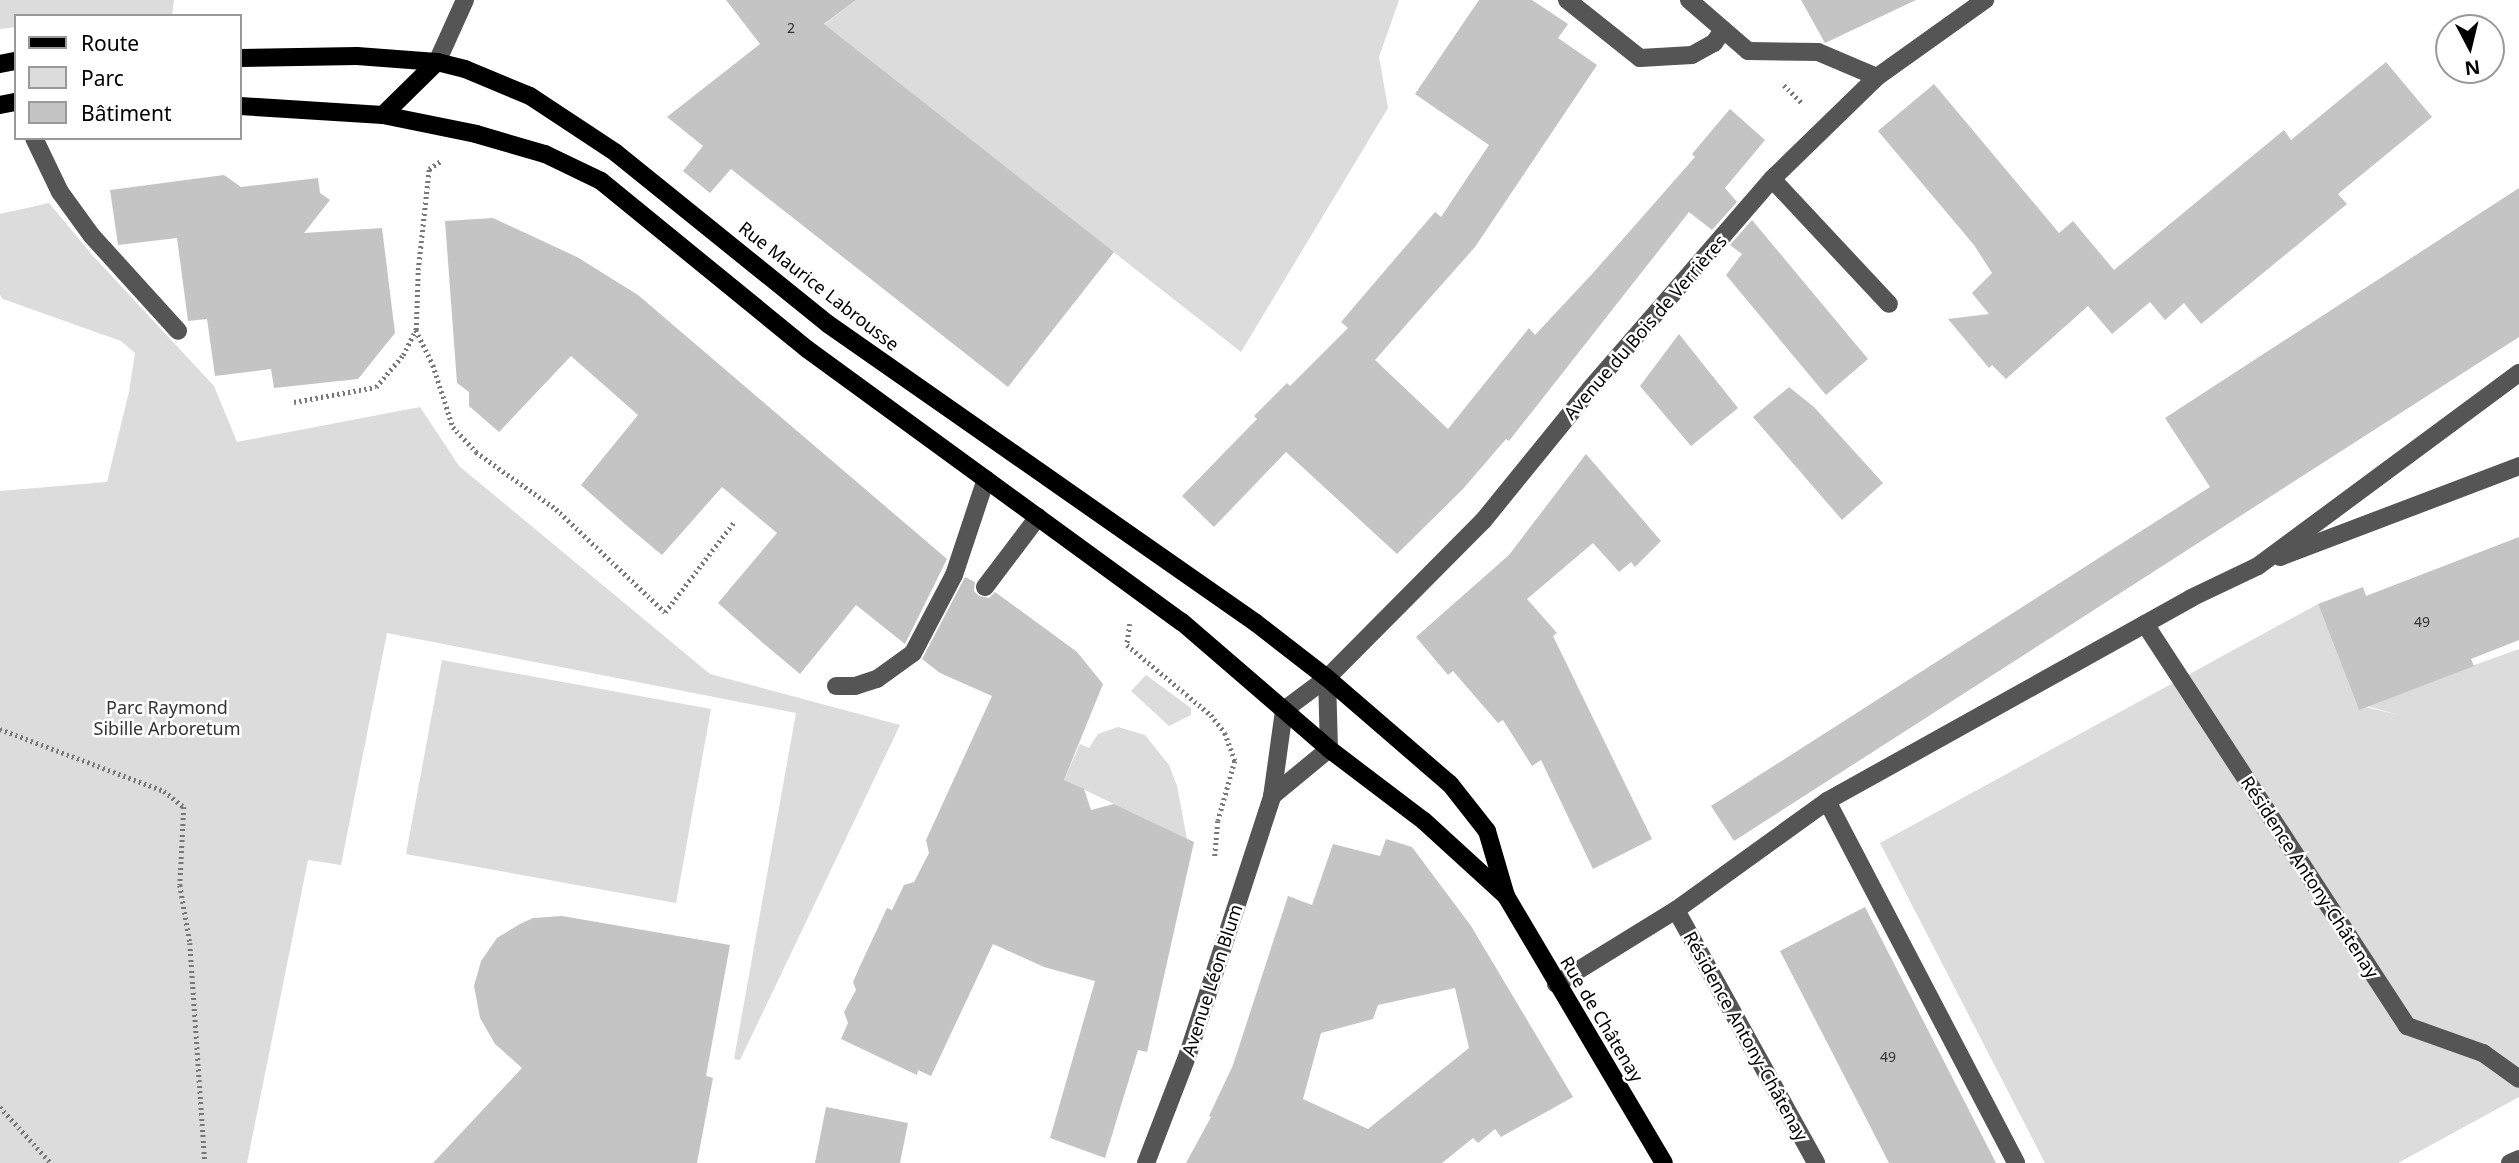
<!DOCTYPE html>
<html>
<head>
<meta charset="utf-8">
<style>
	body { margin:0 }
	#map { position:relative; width:2519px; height:1163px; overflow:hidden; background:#fff; font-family:"Noto Sans",sans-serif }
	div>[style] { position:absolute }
	.green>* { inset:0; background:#dcdcdc }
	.building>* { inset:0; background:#c4c4c4 }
	.path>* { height:4.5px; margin-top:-2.25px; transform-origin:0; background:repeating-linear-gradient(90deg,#777 0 2px,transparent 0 5.5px) }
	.minor>* { height:18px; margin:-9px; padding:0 9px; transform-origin:9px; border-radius:9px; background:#555 }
	.major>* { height:18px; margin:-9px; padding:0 9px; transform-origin:9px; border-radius:9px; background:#000 }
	span { translate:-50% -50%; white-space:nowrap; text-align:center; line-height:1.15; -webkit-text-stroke:5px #fff; paint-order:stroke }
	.number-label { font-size:14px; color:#313131 }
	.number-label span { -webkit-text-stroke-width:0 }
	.street-label { font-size:18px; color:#000 }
	.park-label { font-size:18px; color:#333 }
	.legend { position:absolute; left:14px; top:14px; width:228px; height:126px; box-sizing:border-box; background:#fff; border:2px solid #999; margin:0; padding:9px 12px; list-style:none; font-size:21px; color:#000 }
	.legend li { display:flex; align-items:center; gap:14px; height:35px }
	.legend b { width:35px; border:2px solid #999 }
	.north { position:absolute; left:2435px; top:14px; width:70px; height:70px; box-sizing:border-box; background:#fff; border:2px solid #999; border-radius:50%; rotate:173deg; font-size:19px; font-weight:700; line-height:28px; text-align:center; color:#000 }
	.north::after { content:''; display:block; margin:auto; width:24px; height:32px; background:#000; clip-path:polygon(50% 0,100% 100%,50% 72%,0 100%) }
</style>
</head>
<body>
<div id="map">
	<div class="green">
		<div style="clip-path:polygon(0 0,174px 0,172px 16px,16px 16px,16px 27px,0 29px)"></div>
		<div style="clip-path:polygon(856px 0,1399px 0,1379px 57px,1388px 108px,1241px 352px,870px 61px,784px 56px)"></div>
		<div style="clip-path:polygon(49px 203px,93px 256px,214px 386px,237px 442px,420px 407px,459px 466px,710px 674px,900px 725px,740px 1060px,734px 1059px,796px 713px,387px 633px,341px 865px,308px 860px,247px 1163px,0 1163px,0 491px,107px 482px,129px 392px,135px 353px,121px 341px,3px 299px,0 295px,0 214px)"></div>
		<div style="clip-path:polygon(2318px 604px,2357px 705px,2399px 715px,2363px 705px,2519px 649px,2519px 1097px,2398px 1163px,2045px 1163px,1880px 843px)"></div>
		<div style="clip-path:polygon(442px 660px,711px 709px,676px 903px,406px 854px)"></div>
		<div style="clip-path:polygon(1146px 675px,1191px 708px,1191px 715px,1169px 726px,1131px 691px)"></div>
		<div style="clip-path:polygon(1118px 727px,1145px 735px,1169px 765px,1177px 786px,1187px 839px,1064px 780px,1080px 744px,1089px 748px,1098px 734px)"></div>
	</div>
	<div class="building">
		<div style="clip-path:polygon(726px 0,856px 0,824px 24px,1114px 252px,1008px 387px,731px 169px,710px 193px,683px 171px,703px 146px,667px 117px,760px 44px)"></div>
		<div style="clip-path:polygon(1479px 0,1532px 0,1568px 24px,1558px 38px,1597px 65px,1475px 247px,1375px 360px,1448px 429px,1529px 328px,1535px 335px,1593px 273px,1695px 157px,1692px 154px,1730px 109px,1765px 140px,1725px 188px,1737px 202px,1712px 230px,1689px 212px,1509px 441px,1506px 439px,1462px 490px,1397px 554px,1286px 452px,1214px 527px,1182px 496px,1257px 419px,1254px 416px,1287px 383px,1290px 386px,1348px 328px,1341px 322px,1435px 212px,1441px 217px,1489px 145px,1415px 94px)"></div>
		<div style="clip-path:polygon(1801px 0,1916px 0,1825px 43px)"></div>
		<div style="clip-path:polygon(2386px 62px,2432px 117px,2338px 194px,2347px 204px,2201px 324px,2184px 303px,2165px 320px,2150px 302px,2112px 334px,2088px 306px,2006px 379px,1992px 365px,1989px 368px,1948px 319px,1989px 314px,1972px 293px,1992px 273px,1974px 245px,1878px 131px,1934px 84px,2059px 233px,2073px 221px,2114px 270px,2284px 130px,2291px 140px)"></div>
		<div style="clip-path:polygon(224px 175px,241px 187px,318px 178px,320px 193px,330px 200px,304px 233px,382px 228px,395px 333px,358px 379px,274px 388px,271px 369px,215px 376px,207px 319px,188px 321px,177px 238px,118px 245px,110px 190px)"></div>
		<div style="clip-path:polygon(2519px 188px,2519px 337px,1734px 841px,1711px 806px,2210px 487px,2165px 418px)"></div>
		<div style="clip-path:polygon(493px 218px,577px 257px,638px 295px,947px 559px,905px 644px,856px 605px,800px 674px,763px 643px,718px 603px,777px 533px,722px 487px,662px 555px,626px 525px,581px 485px,638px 415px,571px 356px,499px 432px,469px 406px,469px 392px,457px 383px,445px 221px)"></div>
		<div style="clip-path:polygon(1752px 220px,1868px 359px,1826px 395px,1726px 275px,1742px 254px,1730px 245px)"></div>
		<div style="clip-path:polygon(1679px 334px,1738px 408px,1691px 446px,1640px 386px)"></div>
		<div style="clip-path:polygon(1789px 387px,1814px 407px,1883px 483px,1842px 520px,1753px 417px)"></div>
		<div style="clip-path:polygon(1586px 454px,1661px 541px,1635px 567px,1631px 562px,1619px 572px,1593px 543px,1527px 599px,1557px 633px,1553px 636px,1652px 839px,1593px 869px,1541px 760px,1532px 766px,1503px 720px,1498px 723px,1453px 671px,1448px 675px,1416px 637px,1509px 555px)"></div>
		<div style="clip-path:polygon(2519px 537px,2519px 640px,2471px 659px,2474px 666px,2359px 710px,2318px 604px,2363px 587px,2366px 596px)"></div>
		<div style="clip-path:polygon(965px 577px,975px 582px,974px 591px,979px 596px,989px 598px,995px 592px,1054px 635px,1077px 652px,1103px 684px,1064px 780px,1084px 789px,1091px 810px,1114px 804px,1194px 842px,1147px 1052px,1138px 1050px,1105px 1158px,1050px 1138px,1095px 981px,1044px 967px,993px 944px,931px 1076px,918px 1070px,917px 1075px,841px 1039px,848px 1023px,844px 1012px,856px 990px,853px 982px,860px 966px,887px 908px,892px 910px,904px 885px,914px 882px,929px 853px,926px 840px,992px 696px,940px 673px,922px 659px)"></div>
		<div style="clip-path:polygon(evenodd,1386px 839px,1412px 847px,1471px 926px,1573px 1097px,1501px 1137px,1495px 1129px,1478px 1143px,1473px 1138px,1442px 1163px,1186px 1163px,1211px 1117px,1209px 1116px,1233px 1065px,1288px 896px,1312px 905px,1333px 844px,1380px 856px,1386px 839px,1455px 988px,1469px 1048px,1368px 1129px,1303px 1099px,1321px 1033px,1373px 1019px,1378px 1005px,1455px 988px)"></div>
		<div style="clip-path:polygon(1865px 907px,1996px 1163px,1889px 1163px,1780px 951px)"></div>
		<div style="clip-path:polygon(562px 916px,730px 945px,706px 1076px,713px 1078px,697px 1163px,433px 1163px,522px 1068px,495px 1044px,480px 1018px,474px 986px,481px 961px,497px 938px,520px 924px,533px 918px)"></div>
		<div style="clip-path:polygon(826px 1107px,908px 1123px,900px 1163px,815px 1163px)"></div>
	</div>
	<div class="path">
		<div style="left:1784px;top:85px;width:27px;rotate:45deg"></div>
		<div style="left:416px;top:330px;width:39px;rotate:64deg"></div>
		<div style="left:433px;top:365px;width:65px;rotate:72.1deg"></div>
		<div style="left:453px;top:427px;width:34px;rotate:47deg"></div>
		<div style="left:476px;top:452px;width:98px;rotate:35.5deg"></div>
		<div style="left:556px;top:509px;width:150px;rotate:43.4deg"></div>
		<div style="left:665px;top:612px;width:113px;rotate:-52.5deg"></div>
		<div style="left:294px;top:402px;width:83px;rotate:-10.4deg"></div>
		<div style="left:376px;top:387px;width:42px;rotate:-49.8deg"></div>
		<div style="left:403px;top:355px;width:28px;rotate:-63deg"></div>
		<div style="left:416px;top:330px;width:60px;rotate:-88.1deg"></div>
		<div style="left:418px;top:270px;width:102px;rotate:-83.8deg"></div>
		<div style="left:429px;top:169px;width:14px;rotate:-34deg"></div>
		<div style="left:1130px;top:624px;width:21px;rotate:98deg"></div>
		<div style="left:1127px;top:645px;width:109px;rotate:39.8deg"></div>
		<div style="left:1211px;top:715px;width:23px;rotate:52deg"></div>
		<div style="left:1225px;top:733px;width:30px;rotate:70deg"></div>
		<div style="left:1235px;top:761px;width:62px;rotate:105.8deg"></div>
		<div style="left:1218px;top:821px;width:36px;rotate:95deg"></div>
		<div style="left:0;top:729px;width:175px;rotate:20.7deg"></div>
		<div style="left:164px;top:791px;width:26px;rotate:39deg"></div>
		<div style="left:184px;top:807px;width:78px;rotate:92.9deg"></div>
		<div style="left:180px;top:885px;width:59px;rotate:80.2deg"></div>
		<div style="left:190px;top:943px;width:221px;rotate:86.1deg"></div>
		<div style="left:0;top:1107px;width:76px;rotate:47.7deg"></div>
	</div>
	<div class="minor">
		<div style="left:1567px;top:0;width:93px;rotate:38.5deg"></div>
		<div style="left:1640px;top:58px;width:52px;rotate:-3.3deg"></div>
		<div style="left:1692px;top:55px;width:25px;rotate:-29deg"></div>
		<div style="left:1714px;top:43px;width:16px;rotate:-55deg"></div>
		<div style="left:1689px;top:0;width:78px;rotate:40.8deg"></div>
		<div style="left:1748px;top:51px;width:70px;rotate:0.8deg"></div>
		<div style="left:1818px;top:52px;width:64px;rotate:23deg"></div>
		<div style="left:437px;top:62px;width:68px;rotate:-65.7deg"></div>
		<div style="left:34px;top:138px;width:60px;rotate:64.3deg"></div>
		<div style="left:60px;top:192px;width:54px;rotate:54deg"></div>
		<div style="left:92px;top:236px;width:128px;rotate:47.8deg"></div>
		<div style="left:1772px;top:179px;width:171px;rotate:46.9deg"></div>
		<div style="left:2280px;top:557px;width:256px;rotate:-20.8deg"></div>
		<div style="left:985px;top:587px;width:88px;rotate:-52.9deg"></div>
		<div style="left:2145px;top:624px;width:480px;rotate:56.9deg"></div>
		<div style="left:2407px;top:1026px;width:81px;rotate:19.6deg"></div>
		<div style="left:2483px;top:1053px;width:44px;rotate:35.8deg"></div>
		<div style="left:836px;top:686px;width:19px"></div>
		<div style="left:855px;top:686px;width:23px;rotate:-18deg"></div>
		<div style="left:877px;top:679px;width:44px;rotate:-35.8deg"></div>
		<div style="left:913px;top:653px;width:88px;rotate:-62.3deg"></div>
		<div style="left:954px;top:575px;width:101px;rotate:-71.6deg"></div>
		<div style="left:1272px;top:796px;width:74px;rotate:-39.5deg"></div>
		<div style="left:1329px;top:749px;width:71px;rotate:-91.6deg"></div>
		<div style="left:1827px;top:801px;width:408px;rotate:62.4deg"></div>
		<div style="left:1676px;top:910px;width:289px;rotate:61deg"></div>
		<div style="left:1556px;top:984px;width:141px;rotate:-31.7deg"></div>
		<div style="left:1676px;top:910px;width:186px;rotate:-35.8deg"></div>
		<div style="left:1827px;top:801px;width:417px;rotate:-29.1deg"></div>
		<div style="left:2191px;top:598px;width:74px;rotate:-25.5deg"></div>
		<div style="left:2258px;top:566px;width:325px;rotate:-36.5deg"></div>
		<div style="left:1146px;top:1163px;width:117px;rotate:-68.9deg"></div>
		<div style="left:1188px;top:1054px;width:270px;rotate:-71.9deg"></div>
		<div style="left:1272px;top:797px;width:88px;rotate:-82.1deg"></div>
		<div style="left:1284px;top:710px;width:54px;rotate:-36.7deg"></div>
		<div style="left:1327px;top:678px;width:221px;rotate:-45.2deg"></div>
		<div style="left:1483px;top:521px;width:171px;rotate:-50.9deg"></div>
		<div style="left:1591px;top:388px;width:276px;rotate:-49.1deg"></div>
		<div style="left:1772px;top:179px;width:146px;rotate:-44.2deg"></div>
		<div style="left:1877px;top:77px;width:133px;rotate:-35.5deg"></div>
		<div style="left:2510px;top:1163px;width:10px;rotate:-24deg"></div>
	</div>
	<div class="major">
		<div style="left:240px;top:58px;width:117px;rotate:-1deg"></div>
		<div style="left:357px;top:56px;width:80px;rotate:4.3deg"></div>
		<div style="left:437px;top:62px;width:29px;rotate:14deg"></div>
		<div style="left:465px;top:69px;width:70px;rotate:22.6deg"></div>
		<div style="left:530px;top:96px;width:103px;rotate:33.5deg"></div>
		<div style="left:616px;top:153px;width:272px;rotate:38.9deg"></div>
		<div style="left:828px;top:324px;width:522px;rotate:34.94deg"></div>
		<div style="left:1256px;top:623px;width:90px;rotate:37.8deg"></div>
		<div style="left:1327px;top:678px;width:162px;rotate:40.8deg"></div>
		<div style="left:1450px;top:784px;width:60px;rotate:51.8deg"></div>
		<div style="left:1487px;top:831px;width:68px;rotate:73.7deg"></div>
		<div style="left:1506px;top:896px;width:310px;rotate:59.4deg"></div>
		<div style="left:0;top:64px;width:16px;rotate:-11deg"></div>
		<div style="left:0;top:105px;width:16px;rotate:-11deg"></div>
		<div style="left:240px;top:106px;width:143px;rotate:3.6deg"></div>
		<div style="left:383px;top:115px;width:95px;rotate:11.5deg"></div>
		<div style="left:476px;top:134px;width:72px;rotate:16.2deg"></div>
		<div style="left:545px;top:154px;width:62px;rotate:25.7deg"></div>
		<div style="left:601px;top:181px;width:266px;rotate:39.2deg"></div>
		<div style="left:807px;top:349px;width:464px;rotate:36.1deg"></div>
		<div style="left:1182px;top:622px;width:194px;rotate:40.8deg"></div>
		<div style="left:1329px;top:749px;width:119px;rotate:37.2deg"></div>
		<div style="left:1424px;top:821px;width:111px;rotate:42.4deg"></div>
		<div style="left:383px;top:115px;width:76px;rotate:-44.5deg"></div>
	</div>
	<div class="number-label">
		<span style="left:791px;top:28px">2</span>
		<span style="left:2422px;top:622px">49</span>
		<span style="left:1888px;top:1057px">49</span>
	</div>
	<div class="street-label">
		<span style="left:819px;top:286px;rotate:38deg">Rue Maurice Labrousse</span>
		<span style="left:1645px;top:327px;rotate:-49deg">Avenue du Bois de Verrières</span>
		<span style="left:2310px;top:877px;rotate:57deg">Résidence Antony-Châtenay</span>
		<span style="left:1212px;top:980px;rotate:-72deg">Avenue Léon Blum</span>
		<span style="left:1602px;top:1019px;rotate:59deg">Rue de Châtenay</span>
		<span style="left:1746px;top:1036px;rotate:61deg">Résidence Antony-Châtenay</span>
	</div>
	<div class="park-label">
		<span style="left:167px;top:718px">Parc Raymond<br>Sibille Arboretum</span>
	</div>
	<ul class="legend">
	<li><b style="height:9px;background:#000"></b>Route</li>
	<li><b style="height:19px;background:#dcdcdc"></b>Parc</li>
	<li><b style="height:19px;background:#c4c4c4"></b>Bâtiment</li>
	</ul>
	<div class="north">N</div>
</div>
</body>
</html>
